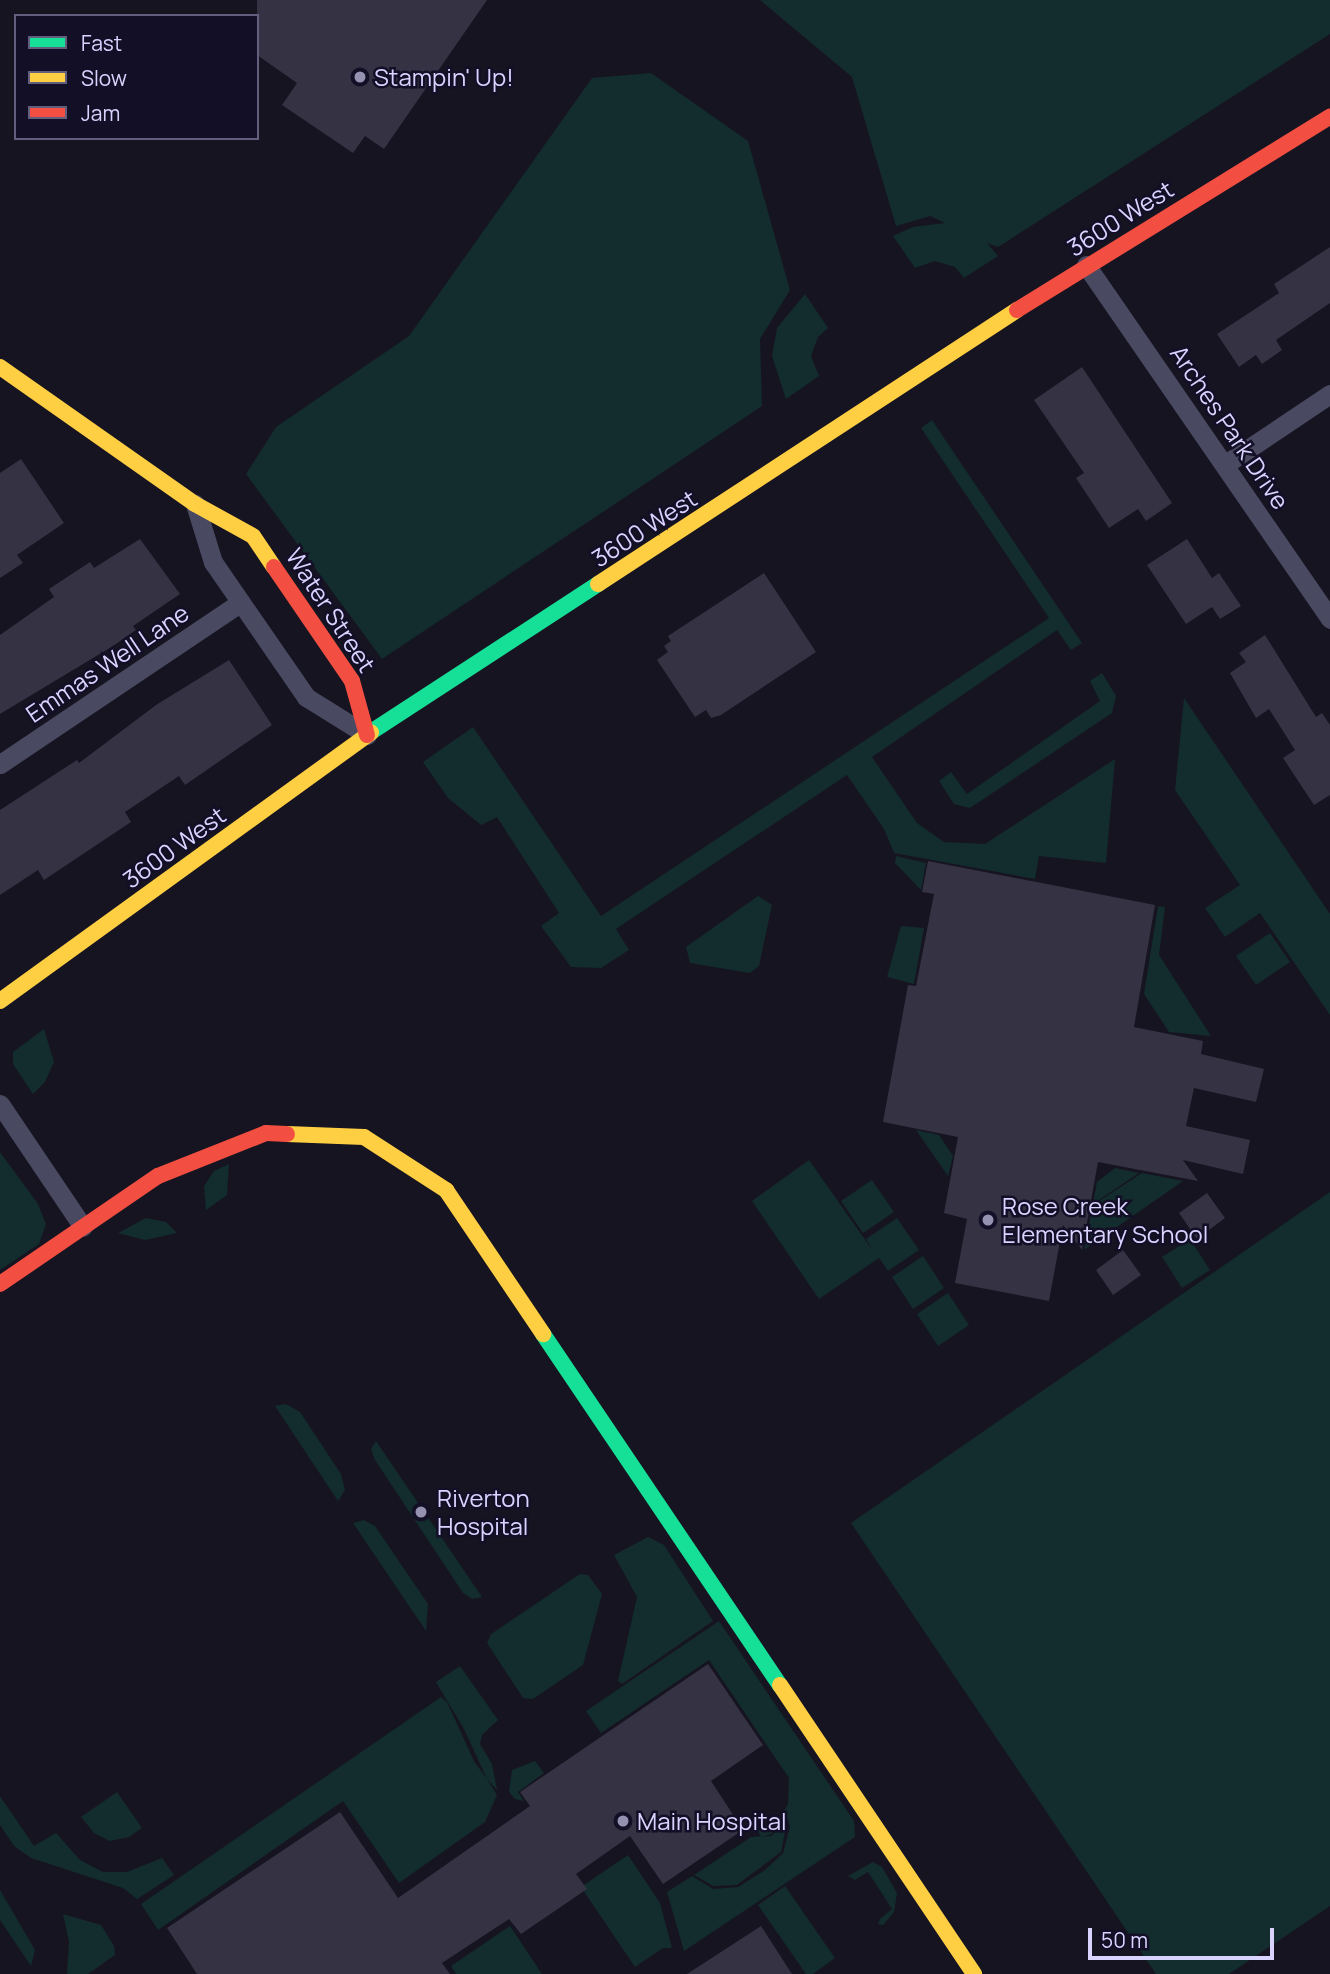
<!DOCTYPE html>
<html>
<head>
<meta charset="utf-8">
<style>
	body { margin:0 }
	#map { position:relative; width:1330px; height:1974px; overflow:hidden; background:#161421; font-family:Manrope,sans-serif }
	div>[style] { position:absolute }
	.green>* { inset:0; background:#132c2d }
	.building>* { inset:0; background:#343243 }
	.street>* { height:19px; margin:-9.5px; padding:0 9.5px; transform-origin:9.5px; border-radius:9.5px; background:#4a4962 }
	.fast>* { height:16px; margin:-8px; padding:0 8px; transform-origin:8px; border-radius:8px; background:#16e098 }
	.slow>* { height:16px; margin:-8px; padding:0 8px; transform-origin:8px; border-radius:8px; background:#ffcf43 }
	.jam>* { height:16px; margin:-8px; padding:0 8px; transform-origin:8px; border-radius:8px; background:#f24e42 }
	.dots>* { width:19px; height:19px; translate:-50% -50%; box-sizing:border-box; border:4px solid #130f26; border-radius:50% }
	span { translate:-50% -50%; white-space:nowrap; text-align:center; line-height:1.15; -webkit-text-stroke:5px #130f26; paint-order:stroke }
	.poi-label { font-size:24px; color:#d9d4ff }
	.left { translate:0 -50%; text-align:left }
	.street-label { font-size:24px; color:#d9d4ff }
	.legend { position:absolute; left:14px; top:14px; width:245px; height:126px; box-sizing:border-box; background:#130f26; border:2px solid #625e7d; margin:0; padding:9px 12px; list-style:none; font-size:21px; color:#d9d4ff }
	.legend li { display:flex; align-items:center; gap:14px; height:35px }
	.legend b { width:35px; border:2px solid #625e7d }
	.scale { position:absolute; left:1088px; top:1928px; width:186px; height:32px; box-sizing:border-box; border:4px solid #d9d4ff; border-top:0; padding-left:9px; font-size:21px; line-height:24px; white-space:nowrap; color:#d9d4ff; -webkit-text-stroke:5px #130f26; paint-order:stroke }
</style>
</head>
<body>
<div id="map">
	<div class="green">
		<div style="clip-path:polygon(760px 0,1330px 0,1330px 34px,998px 247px,987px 243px,998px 256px,964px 278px,955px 267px,935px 261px,915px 268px,893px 236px,913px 227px,945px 223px,930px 216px,896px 226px,852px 77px)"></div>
		<div style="clip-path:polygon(651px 73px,748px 141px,790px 290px,760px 339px,762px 406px,382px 659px,246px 474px,276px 427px,409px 336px,592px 78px)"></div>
		<div style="clip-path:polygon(805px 294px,828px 328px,818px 337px,811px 356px,819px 376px,786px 399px,772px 356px,777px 328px)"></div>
		<div style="clip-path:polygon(932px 420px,1082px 643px,1071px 650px,1057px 630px,872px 757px,917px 823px,944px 842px,985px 844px,1115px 759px,1106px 863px,1039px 856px,1035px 879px,894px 853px,884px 829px,847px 775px,616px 929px,629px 950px,601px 968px,571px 967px,541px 926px,559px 913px,497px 817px,481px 825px,448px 798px,423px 762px,473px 727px,601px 916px,1049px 618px,921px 428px)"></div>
		<div style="clip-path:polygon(1102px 673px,1116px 696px,1112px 713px,970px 808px,954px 804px,939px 781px,951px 772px,967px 794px,1100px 701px,1090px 681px)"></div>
		<div style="clip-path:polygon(1184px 698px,1330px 914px,1330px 1015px,1260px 913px,1225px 937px,1205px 908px,1240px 885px,1175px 790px)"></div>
		<div style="clip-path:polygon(896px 856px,926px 863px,921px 890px,895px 863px)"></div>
		<div style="clip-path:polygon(758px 896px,772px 905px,759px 966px,750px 973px,690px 963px,686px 947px)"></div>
		<div style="clip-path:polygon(1158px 906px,1165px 907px,1159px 955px,1211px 1036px,1169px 1032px,1144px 994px)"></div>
		<div style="clip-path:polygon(901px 926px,924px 928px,914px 984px,887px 977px)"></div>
		<div style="clip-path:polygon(1270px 933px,1290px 962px,1256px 985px,1236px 956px)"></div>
		<div style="clip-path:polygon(44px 1029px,54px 1062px,45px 1082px,33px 1094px,13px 1064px,13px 1052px)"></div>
		<div style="clip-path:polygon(916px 1130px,939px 1135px,953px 1156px,948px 1176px)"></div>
		<div style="clip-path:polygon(0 1152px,38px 1204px,46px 1224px,39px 1244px,0 1270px)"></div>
		<div style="clip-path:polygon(809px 1160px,873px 1251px,866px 1239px,897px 1218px,919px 1250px,888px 1271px,879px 1258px,819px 1299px,752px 1201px)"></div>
		<div style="clip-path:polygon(229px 1164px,227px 1195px,206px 1210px,204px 1186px,214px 1171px)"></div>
		<div style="clip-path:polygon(1115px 1168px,1139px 1173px,1093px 1204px,1097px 1182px)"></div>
		<div style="clip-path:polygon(1142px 1173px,1183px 1181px,1084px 1250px,1093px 1205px)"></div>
		<div style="clip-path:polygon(872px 1180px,894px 1212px,863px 1233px,841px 1201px)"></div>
		<div style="clip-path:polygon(1330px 1192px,1330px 1906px,1229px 1974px,1156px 1974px,851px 1523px)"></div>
		<div style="clip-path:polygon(146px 1218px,166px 1222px,177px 1233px,145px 1240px,118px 1233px)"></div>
		<div style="clip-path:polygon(1190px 1239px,1210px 1270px,1182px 1288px,1162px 1257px)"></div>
		<div style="clip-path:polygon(923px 1256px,944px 1288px,913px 1309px,892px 1277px)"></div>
		<div style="clip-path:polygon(948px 1293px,969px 1325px,938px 1346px,917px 1314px)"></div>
		<div style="clip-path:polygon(286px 1404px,300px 1412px,341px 1474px,345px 1490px,338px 1501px,275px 1406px)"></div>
		<div style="clip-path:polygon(376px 1441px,482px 1597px,472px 1599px,463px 1593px,375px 1460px,371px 1449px)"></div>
		<div style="clip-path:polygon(364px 1520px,375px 1526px,428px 1604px,426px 1631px,353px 1523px)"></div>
		<div style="clip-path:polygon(648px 1537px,664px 1545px,713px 1621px,622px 1684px,618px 1681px,637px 1597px,614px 1555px)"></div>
		<div style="clip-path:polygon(580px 1574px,588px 1575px,602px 1594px,583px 1665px,533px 1699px,523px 1698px,487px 1643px,491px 1634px)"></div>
		<div style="clip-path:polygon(719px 1621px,854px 1821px,855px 1837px,684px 1951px,667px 1892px,692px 1876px,713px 1889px,738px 1887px,765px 1870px,783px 1853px,790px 1827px,788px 1819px,771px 1834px,761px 1837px,758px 1831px,781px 1816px,788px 1804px,789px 1778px,709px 1660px,601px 1733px,586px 1711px)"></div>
		<div style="clip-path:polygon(460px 1666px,498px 1720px,482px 1735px,480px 1744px,492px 1764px,497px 1790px,487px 1779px,497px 1795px,485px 1822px,399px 1883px,343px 1801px,158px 1930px,141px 1904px,441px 1697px,447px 1702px,474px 1761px,487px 1779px,464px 1729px,436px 1682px)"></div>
		<div style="clip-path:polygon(535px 1761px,544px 1773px,518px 1792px,524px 1801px,515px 1799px,509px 1792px,512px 1770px)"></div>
		<div style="clip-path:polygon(117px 1792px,142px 1828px,129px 1837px,110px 1841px,94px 1833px,81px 1817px)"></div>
		<div style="clip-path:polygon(0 1796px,34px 1846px,56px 1833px,80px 1860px,103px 1872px,127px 1872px,162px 1858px,174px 1875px,137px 1899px,123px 1888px,31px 1858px,14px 1846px,0 1825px)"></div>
		<div style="clip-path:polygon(787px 1822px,781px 1852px,737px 1885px,713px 1886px,694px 1875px,751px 1837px,771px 1836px)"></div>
		<div style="clip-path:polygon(628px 1855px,660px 1903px,672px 1948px,663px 1948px,635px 1967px,581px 1887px)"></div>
		<div style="clip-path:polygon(873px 1862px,882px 1867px,897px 1893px,894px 1912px,883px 1925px,878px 1924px,880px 1919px,892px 1909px,868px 1872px,855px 1880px,848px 1876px)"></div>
		<div style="clip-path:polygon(785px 1886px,835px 1958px,813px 1974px,806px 1974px,758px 1905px)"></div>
		<div style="clip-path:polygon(0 1890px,35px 1950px,31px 1966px,0 1920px)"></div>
		<div style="clip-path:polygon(63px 1914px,101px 1925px,114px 1946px,115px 1955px,88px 1974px,67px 1974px,69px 1942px)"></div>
		<div style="clip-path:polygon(510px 1926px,542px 1974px,456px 1974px,451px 1966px)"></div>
	</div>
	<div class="building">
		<div style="clip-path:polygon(257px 0,487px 0,384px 149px,365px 136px,353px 153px,282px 105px,297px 83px,257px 55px)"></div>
		<div style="clip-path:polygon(1330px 247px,1330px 303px,1276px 340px,1282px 350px,1262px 364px,1256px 355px,1239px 367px,1217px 334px,1279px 293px,1274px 284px)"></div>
		<div style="clip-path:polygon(1082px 367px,1172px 503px,1146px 521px,1138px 509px,1109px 528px,1076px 478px,1084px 473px,1034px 400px)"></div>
		<div style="clip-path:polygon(21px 459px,64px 523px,17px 555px,23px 563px,0 578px,0 473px)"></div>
		<div style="clip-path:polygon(140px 539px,180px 594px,133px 626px,136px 630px,113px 646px,0 714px,0 635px,54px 597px,49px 589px,90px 562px,94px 568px)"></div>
		<div style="clip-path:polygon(1187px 539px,1212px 578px,1219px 573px,1241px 606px,1220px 619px,1212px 607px,1186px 624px,1147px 565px)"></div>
		<div style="clip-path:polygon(764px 573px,816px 652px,721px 715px,711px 718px,706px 710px,695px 717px,657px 660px,668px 652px,664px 646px,671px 641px,668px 636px)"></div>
		<div style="clip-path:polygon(1265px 635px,1316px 717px,1322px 713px,1330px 725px,1330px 795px,1314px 805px,1283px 758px,1295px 750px,1269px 709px,1256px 718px,1230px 673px,1246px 662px,1239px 653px)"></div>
		<div style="clip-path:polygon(229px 660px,272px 725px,185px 785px,179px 776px,125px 812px,131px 822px,44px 880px,38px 870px,0 895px,0 810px,77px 760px,79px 763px,156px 705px)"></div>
		<div style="clip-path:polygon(928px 861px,1155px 905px,1134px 1027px,1203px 1041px,1201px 1054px,1264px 1069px,1256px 1102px,1194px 1088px,1186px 1126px,1250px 1140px,1243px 1174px,1183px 1160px,1198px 1181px,1098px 1162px,1082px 1250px,1063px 1225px,1049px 1301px,955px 1283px,967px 1219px,944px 1213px,958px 1137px,883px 1122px,908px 985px,916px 986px,934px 894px,922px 892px)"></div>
		<div style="clip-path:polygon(1207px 1193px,1225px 1218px,1197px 1239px,1179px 1213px)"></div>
		<div style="clip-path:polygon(1123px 1250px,1141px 1275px,1113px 1295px,1096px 1270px)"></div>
		<div style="clip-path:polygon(708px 1664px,763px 1745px,711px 1781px,743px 1830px,663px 1884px,630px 1836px,576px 1874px,587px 1889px,521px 1934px,509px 1919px,442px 1963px,450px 1974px,197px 1974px,167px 1928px,340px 1812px,398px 1898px,530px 1806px,520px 1792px)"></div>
		<div style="clip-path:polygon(761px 1926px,792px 1974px,687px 1974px)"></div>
	</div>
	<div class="street">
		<div style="left:1086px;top:265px;width:430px;rotate:55.4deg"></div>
		<div style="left:1227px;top:463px;width:124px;rotate:-33.8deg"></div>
		<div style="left:195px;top:504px;width:61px;rotate:72.8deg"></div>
		<div style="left:213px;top:562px;width:164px;rotate:55.4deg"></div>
		<div style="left:306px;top:697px;width:72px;rotate:31.9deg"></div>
		<div style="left:0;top:764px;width:290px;rotate:-33.9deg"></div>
		<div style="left:0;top:1104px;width:148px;rotate:56deg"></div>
	</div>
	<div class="fast">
		<div style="left:371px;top:732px;width:271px;rotate:-33.1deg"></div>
		<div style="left:543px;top:1334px;width:424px;rotate:56deg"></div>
	</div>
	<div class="slow">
		<div style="left:0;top:367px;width:238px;rotate:35.1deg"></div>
		<div style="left:195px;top:504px;width:66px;rotate:28.9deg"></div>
		<div style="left:253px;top:536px;width:37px;rotate:56deg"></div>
		<div style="left:598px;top:584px;width:501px;rotate:-33.18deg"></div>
		<div style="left:0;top:1001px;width:458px;rotate:-35.9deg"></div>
		<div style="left:287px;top:1134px;width:77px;rotate:2.2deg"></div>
		<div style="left:364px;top:1137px;width:98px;rotate:32.9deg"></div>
		<div style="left:446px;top:1190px;width:174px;rotate:56deg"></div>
		<div style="left:780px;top:1685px;width:348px;rotate:56.1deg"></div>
	</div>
	<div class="jam">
		<div style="left:1017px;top:310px;width:368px;rotate:-31.7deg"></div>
		<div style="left:274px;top:567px;width:138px;rotate:55.6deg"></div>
		<div style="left:352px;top:681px;width:56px;rotate:74.5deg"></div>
		<div style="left:0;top:1284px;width:191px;rotate:-34.4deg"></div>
		<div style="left:158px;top:1176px;width:116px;rotate:-21.7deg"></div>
		<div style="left:266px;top:1133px;width:21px;rotate:3deg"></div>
	</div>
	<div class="dots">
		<div style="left:360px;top:77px;background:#9591b1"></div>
		<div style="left:988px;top:1220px;background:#9591b1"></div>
		<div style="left:421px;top:1512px;background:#9591b1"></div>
		<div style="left:623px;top:1821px;background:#9591b1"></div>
	</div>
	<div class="poi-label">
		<span class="left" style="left:374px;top:77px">Stampin' Up!</span>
		<span class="left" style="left:1002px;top:1220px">Rose Creek<br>Elementary School</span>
		<span class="left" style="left:437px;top:1512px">Riverton<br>Hospital</span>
		<span class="left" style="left:637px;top:1821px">Main Hospital</span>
	</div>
	<div class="street-label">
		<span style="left:1120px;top:218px;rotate:-32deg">3600 West</span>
		<span style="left:1230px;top:427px;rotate:56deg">Arches Park Drive</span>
		<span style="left:644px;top:528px;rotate:-33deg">3600 West</span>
		<span style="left:331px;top:610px;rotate:57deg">Water Street</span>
		<span style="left:107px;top:663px;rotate:-34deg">Emmas Well Lane</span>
		<span style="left:174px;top:847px;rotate:-36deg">3600 West</span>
	</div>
	<ul class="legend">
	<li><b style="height:9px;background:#16e098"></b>Fast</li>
	<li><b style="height:9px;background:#ffcf43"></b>Slow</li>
	<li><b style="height:9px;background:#f24e42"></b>Jam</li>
	</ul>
	<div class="scale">50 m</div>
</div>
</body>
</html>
